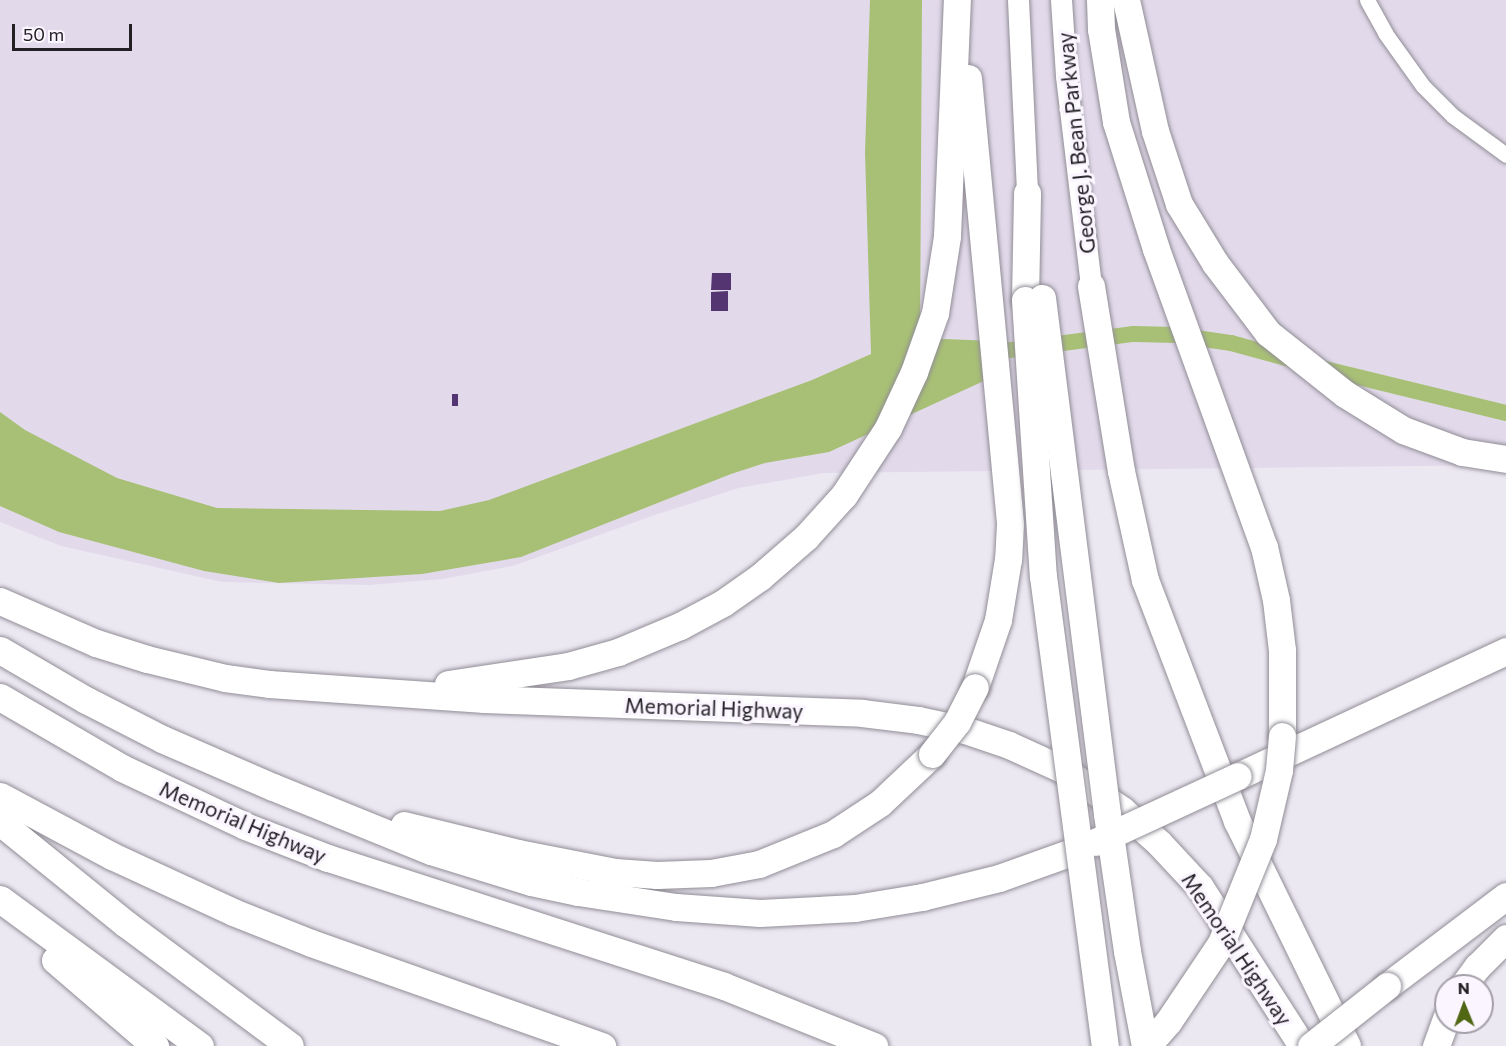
<!DOCTYPE html>
<html>
<head>
<meta charset="utf-8">
<style>
	body { margin:0 }
	#map { position:relative; width:1506px; height:1046px; overflow:hidden; background:#ece8f2; font-family:Commissioner,sans-serif }
	div>[style] { position:absolute }
	.built>* { inset:0; background:#e2daeb }
	.water>* { inset:0; background:#a8c075 }
	.canal>* { height:16px; margin:-8px; padding:0 8px; transform-origin:8px; border-radius:8px; background:#a8c075 }
	.building>* { inset:0; background:#543571 }
	.roads { filter:drop-shadow(0 0 2px #918d96) drop-shadow(0 0 2px #918d96) }
	.street>* { height:15px; margin:-7.5px; padding:0 7.5px; transform-origin:7.5px; border-radius:7.5px; background:#fff }
	.secondary>* { height:21px; margin:-10.5px; padding:0 10.5px; transform-origin:10.5px; border-radius:10.5px; background:#fff }
	.highway>* { height:27px; margin:-13.5px; padding:0 13.5px; transform-origin:13.5px; border-radius:13.5px; background:#fff }
	.bridges { filter:drop-shadow(0 0 2px #918d96) drop-shadow(0 0 2px #918d96) }
	.highway-bridge>* { height:27px; margin:-13.5px; padding:0 13.5px; transform-origin:13.5px; border-radius:13.5px; background:#fff }
	span { translate:-50% -50%; white-space:nowrap; text-align:center; line-height:1.15; -webkit-text-stroke:6px #faf5ff; paint-order:stroke }
	.street-label { font-size:21px; color:#222024 }
	.north { position:absolute; left:1434px; top:974px; width:60px; height:60px; box-sizing:border-box; background:#faf5ff; border:2px solid #a4a0a7; border-radius:50%; rotate:359deg; font-size:16px; font-weight:700; line-height:24px; text-align:center; color:#222024 }
	.north::after { content:''; display:block; margin:auto; width:21px; height:27px; background:#526714; clip-path:polygon(50% 0,100% 100%,50% 72%,0 100%) }
	.scale { position:absolute; left:12px; top:24px; width:120px; height:27px; box-sizing:border-box; border:3px solid #222024; border-top:0; padding-left:8px; font-size:18px; line-height:21px; white-space:nowrap; color:#222024; -webkit-text-stroke:4px #faf5ff; paint-order:stroke }
</style>
</head>
<body>
<div id="map">
	<div class="built">
		<div style="clip-path:polygon(0 0,1506px 0,1506px 465px,824px 473px,739px 488px,652px 516px,513px 566px,443px 579px,370px 585px,222px 582px,61px 546px,0 522px)"></div>
	</div>
	<div class="water">
		<div style="clip-path:polygon(870px 0,922px 0,920px 338px,994px 341px,986px 380px,829px 452px,765px 463px,731px 474px,521px 557px,422px 574px,279px 583px,204px 571px,59px 532px,0 506px,0 412px,25px 430px,117px 478px,217px 508px,440px 511px,489px 500px,812px 380px,871px 354px,865px 153px)"></div>
	</div>
	<div class="canal">
		<div style="left:987px;top:353px;width:148px;rotate:-7.4deg"></div>
		<div style="left:1134px;top:334px;width:42px;rotate:1.4deg"></div>
		<div style="left:1176px;top:335px;width:56px;rotate:8.3deg"></div>
		<div style="left:1231px;top:343px;width:64px;rotate:15.3deg"></div>
		<div style="left:1321px;top:368px;width:190px;rotate:13.7deg"></div>
	</div>
	<div class="building">
		<div style="clip-path:polygon(712px 273px,731px 273px,731px 290px,711px 290px)"></div>
		<div style="clip-path:polygon(728px 291px,728px 311px,711px 311px,711px 292px)"></div>
		<div style="clip-path:polygon(452px 394px,458px 394px,458px 406px,452px 406px)"></div>
	</div>
	<div class="roads">
		<div class="street">
			<div style="left:1367px;top:0;width:38px;rotate:61deg"></div>
			<div style="left:1385px;top:33px;width:65px;rotate:54.4deg"></div>
			<div style="left:1423px;top:86px;width:42px;rotate:45deg"></div>
			<div style="left:1453px;top:116px;width:66px;rotate:36.3deg"></div>
		</div>
		<div class="secondary">
			<div style="left:1018px;top:0;width:193px;rotate:87.3deg"></div>
			<div style="left:1061px;top:0;width:76px;rotate:86.2deg"></div>
			<div style="left:1066px;top:76px;width:211px;rotate:83.2deg"></div>
		</div>
		<div class="highway">
			<div style="left:1100px;top:0;width:29px;rotate:88deg"></div>
			<div style="left:1101px;top:29px;width:94px;rotate:80.8deg"></div>
			<div style="left:1116px;top:122px;width:133px;rotate:72.5deg"></div>
			<div style="left:1156px;top:249px;width:317px;rotate:70.1deg"></div>
			<div style="left:1264px;top:547px;width:54px;rotate:77.2deg"></div>
			<div style="left:1276px;top:600px;width:50px;rotate:83.2deg"></div>
			<div style="left:1282px;top:650px;width:86px;rotate:90deg"></div>
			<div style="left:1126px;top:0;width:134px;rotate:77.5deg"></div>
			<div style="left:1155px;top:131px;width:77px;rotate:71.8deg"></div>
			<div style="left:1179px;top:204px;width:69px;rotate:58.6deg"></div>
			<div style="left:1215px;top:263px;width:88px;rotate:52.9deg"></div>
			<div style="left:1268px;top:333px;width:98px;rotate:38.4deg"></div>
			<div style="left:1345px;top:394px;width:68px;rotate:31.8deg"></div>
			<div style="left:1403px;top:430px;width:63px;rotate:20.4deg"></div>
			<div style="left:1462px;top:452px;width:45px;rotate:9deg"></div>
			<div style="left:968px;top:78px;width:448px;rotate:84.6deg"></div>
			<div style="left:1010px;top:524px;width:35px;rotate:93deg"></div>
			<div style="left:1008px;top:559px;width:62px;rotate:99.3deg"></div>
			<div style="left:998px;top:620px;width:71px;rotate:108.9deg"></div>
			<div style="left:1091px;top:286px;width:187px;rotate:80.8deg"></div>
			<div style="left:1121px;top:471px;width:112px;rotate:77.6deg"></div>
			<div style="left:1145px;top:580px;width:258px;rotate:69.1deg"></div>
			<div style="left:1237px;top:821px;width:250px;rotate:63.9deg"></div>
			<div style="left:1025px;top:300px;width:107px;rotate:-88.9deg"></div>
			<div style="left:0;top:601px;width:105px;rotate:23.6deg"></div>
			<div style="left:96px;top:643px;width:53px;rotate:17.4deg"></div>
			<div style="left:147px;top:659px;width:80px;rotate:13.7deg"></div>
			<div style="left:225px;top:678px;width:44px;rotate:7.8deg"></div>
			<div style="left:269px;top:684px;width:216px;rotate:4deg"></div>
			<div style="left:484px;top:699px;width:378px;rotate:2.1deg"></div>
			<div style="left:862px;top:713px;width:56px;rotate:7.1deg"></div>
			<div style="left:918px;top:720px;width:48px;rotate:12deg"></div>
			<div style="left:965px;top:730px;width:46px;rotate:18.8deg"></div>
			<div style="left:1009px;top:745px;width:58px;rotate:24.4deg"></div>
			<div style="left:1062px;top:769px;width:73px;rotate:34.3deg"></div>
			<div style="left:1122px;top:810px;width:50px;rotate:41.7deg"></div>
			<div style="left:1159px;top:843px;width:60px;rotate:47deg"></div>
			<div style="left:1200px;top:887px;width:189px;rotate:57.3deg"></div>
			<div style="left:0;top:650px;width:99px;rotate:30.2deg"></div>
			<div style="left:86px;top:700px;width:85px;rotate:27.2deg"></div>
			<div style="left:162px;top:739px;width:121px;rotate:23.4deg"></div>
			<div style="left:273px;top:787px;width:170px;rotate:22.1deg"></div>
			<div style="left:431px;top:851px;width:105px;rotate:17.2deg"></div>
			<div style="left:531px;top:882px;width:48px;rotate:12deg"></div>
			<div style="left:578px;top:892px;width:99px;rotate:8.7deg"></div>
			<div style="left:676px;top:907px;width:84px;rotate:4.1deg"></div>
			<div style="left:760px;top:913px;width:95px;rotate:-3deg"></div>
			<div style="left:855px;top:908px;width:68px;rotate:-9.3deg"></div>
			<div style="left:922px;top:897px;width:79px;rotate:-13.9deg"></div>
			<div style="left:999px;top:878px;width:81px;rotate:-19.6deg"></div>
			<div style="left:448px;top:684px;width:121px;rotate:-8.5deg"></div>
			<div style="left:568px;top:666px;width:52px;rotate:-15.6deg"></div>
			<div style="left:618px;top:652px;width:67px;rotate:-22.8deg"></div>
			<div style="left:680px;top:626px;width:49px;rotate:-28.1deg"></div>
			<div style="left:723px;top:603px;width:45px;rotate:-35.1deg"></div>
			<div style="left:760px;top:577px;width:61px;rotate:-41deg"></div>
			<div style="left:806px;top:537px;width:57px;rotate:-47.9deg"></div>
			<div style="left:844px;top:495px;width:80px;rotate:-56.7deg"></div>
			<div style="left:888px;top:428px;width:62px;rotate:-65.1deg"></div>
			<div style="left:914px;top:372px;width:63px;rotate:-70.4deg"></div>
			<div style="left:935px;top:313px;width:78px;rotate:-81.1deg"></div>
			<div style="left:947px;top:236px;width:236px;rotate:-87.6deg"></div>
			<div style="left:0;top:697px;width:141px;rotate:30.2deg"></div>
			<div style="left:122px;top:768px;width:136px;rotate:25.2deg"></div>
			<div style="left:245px;top:826px;width:89px;rotate:21.1deg"></div>
			<div style="left:328px;top:858px;width:416px;rotate:17.9deg"></div>
			<div style="left:724px;top:986px;width:162px;rotate:21.8deg"></div>
			<div style="left:1238px;top:776px;width:296px;rotate:-25deg"></div>
			<div style="left:0;top:796px;width:127px;rotate:28.2deg"></div>
			<div style="left:112px;top:856px;width:133px;rotate:24.8deg"></div>
			<div style="left:233px;top:912px;width:84px;rotate:21.7deg"></div>
			<div style="left:311px;top:943px;width:309px;rotate:19.5deg"></div>
			<div style="left:0;top:822px;width:162px;rotate:39deg"></div>
			<div style="left:126px;top:924px;width:204px;rotate:36.6deg"></div>
			<div style="left:404px;top:825px;width:117px;rotate:13.8deg"></div>
			<div style="left:518px;top:853px;width:99px;rotate:11.1deg"></div>
			<div style="left:615px;top:872px;width:42px;rotate:4.1deg"></div>
			<div style="left:657px;top:875px;width:54px;rotate:-2.1deg"></div>
			<div style="left:711px;top:873px;width:49px;rotate:-10.6deg"></div>
			<div style="left:759px;top:864px;width:80px;rotate:-22.1deg"></div>
			<div style="left:833px;top:834px;width:56px;rotate:-33.4deg"></div>
			<div style="left:880px;top:803px;width:71px;rotate:-43.3deg"></div>
			<div style="left:0;top:899px;width:248px;rotate:36.3deg"></div>
			<div style="left:55px;top:960px;width:132px;rotate:40.7deg"></div>
			<div style="left:1387px;top:986px;width:149px;rotate:-37.1deg"></div>
			<div style="left:1463px;top:986px;width:24px;rotate:-54deg"></div>
			<div style="left:1477px;top:967px;width:41px;rotate:-45deg"></div>
			<div style="left:1436px;top:1046px;width:30px;rotate:-70deg"></div>
		</div>
	</div>
	<div class="bridges">
		<div class="highway-bridge">
			<div style="left:1042px;top:298px;width:520px;rotate:82.82deg"></div>
			<div style="left:1107px;top:814px;width:138px;rotate:81.7deg"></div>
			<div style="left:1127px;top:951px;width:97px;rotate:79.3deg"></div>
			<div style="left:1025px;top:300px;width:277px;rotate:86.3deg"></div>
			<div style="left:1043px;top:576px;width:474px;rotate:82.5deg"></div>
			<div style="left:932px;top:754px;width:41px;rotate:-52deg"></div>
			<div style="left:957px;top:722px;width:39px;rotate:-63deg"></div>
			<div style="left:1095px;top:842px;width:157px;rotate:-24.8deg"></div>
			<div style="left:1147px;top:1046px;width:32px;rotate:-49deg"></div>
			<div style="left:1168px;top:1022px;width:95px;rotate:-56.1deg"></div>
			<div style="left:1221px;top:943px;width:112px;rotate:-68deg"></div>
			<div style="left:1263px;top:839px;width:71px;rotate:-76.9deg"></div>
			<div style="left:1279px;top:770px;width:34px;rotate:-85deg"></div>
			<div style="left:1311px;top:1046px;width:97px;rotate:-38.3deg"></div>
		</div>
	</div>
	<div class="street-label">
		<span style="left:1076px;top:143px;rotate:-96deg">George J. Bean Parkway</span>
		<span style="left:714px;top:708px;rotate:2deg">Memorial Highway</span>
		<span style="left:243px;top:822px;rotate:23deg">Memorial Highway</span>
		<span style="left:1237px;top:949px;rotate:56deg">Memorial Highway</span>
	</div>
	<div class="north">N</div>
	<div class="scale">50 m</div>
</div>
</body>
</html>
